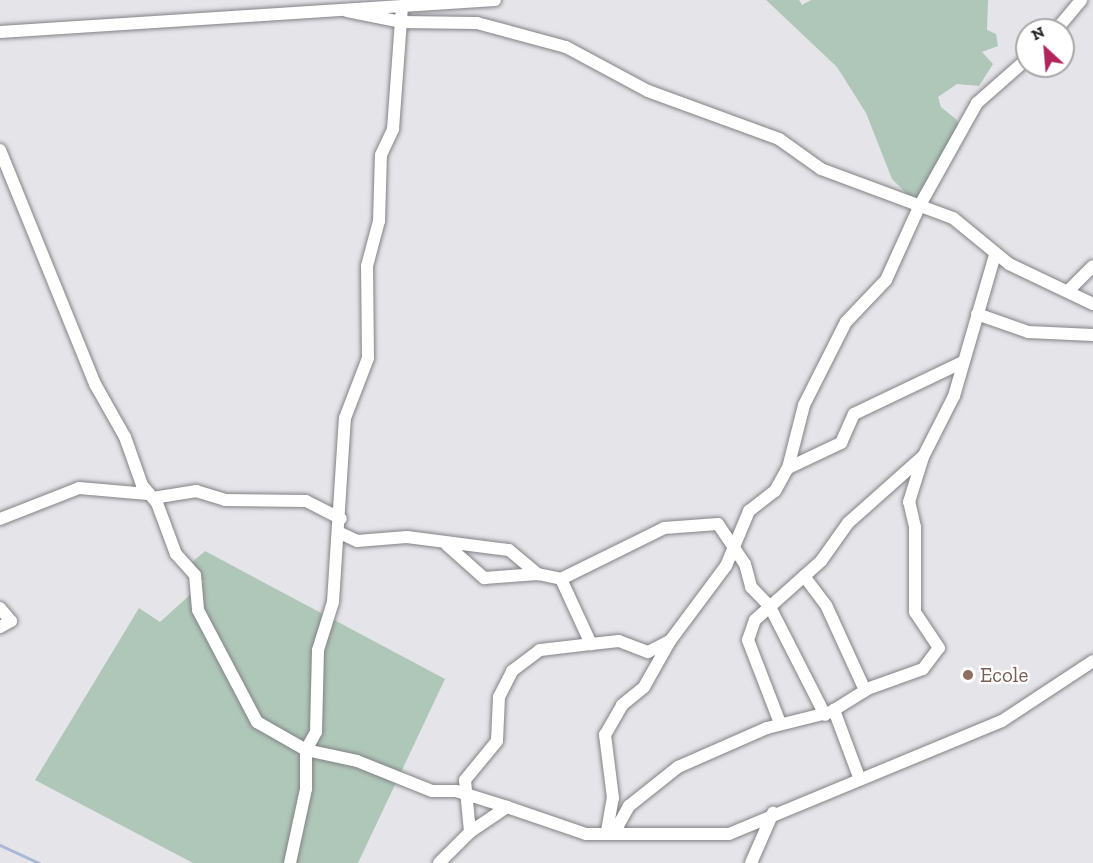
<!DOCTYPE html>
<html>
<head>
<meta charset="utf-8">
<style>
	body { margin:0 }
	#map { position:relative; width:1093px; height:863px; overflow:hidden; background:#e5e4e9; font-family:"Zilla Slab",serif }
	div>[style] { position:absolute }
	.green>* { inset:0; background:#afc7b9 }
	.stream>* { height:3px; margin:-1.5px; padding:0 1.5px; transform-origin:1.5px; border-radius:1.5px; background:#a8b8d7 }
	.roads { filter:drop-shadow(0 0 2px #828286) drop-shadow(0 0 2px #828286) }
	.minor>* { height:12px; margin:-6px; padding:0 6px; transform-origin:6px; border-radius:6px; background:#fff }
	.dots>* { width:16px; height:16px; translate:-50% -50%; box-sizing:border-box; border:3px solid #fff; border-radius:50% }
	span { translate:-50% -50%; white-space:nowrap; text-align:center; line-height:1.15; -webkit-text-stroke:4.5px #fff; paint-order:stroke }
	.education-label { font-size:21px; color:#785e54 }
	.left { translate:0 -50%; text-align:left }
	.north { position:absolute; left:1015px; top:18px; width:60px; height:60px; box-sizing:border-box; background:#fff; border:2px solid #a7a7a8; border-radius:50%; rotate:334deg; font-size:16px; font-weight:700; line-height:24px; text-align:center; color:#242426 }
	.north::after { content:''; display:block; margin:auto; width:21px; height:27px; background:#b1255f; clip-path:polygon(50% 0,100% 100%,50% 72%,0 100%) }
</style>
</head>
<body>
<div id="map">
	<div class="green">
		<div style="clip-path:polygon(766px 0,799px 0,802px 5px,811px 0,988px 0,987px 30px,996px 34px,998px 46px,982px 52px,993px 64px,979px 86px,957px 84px,938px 97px,941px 107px,957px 120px,960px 136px,918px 205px,892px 179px,866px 113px,837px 67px)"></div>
		<div style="clip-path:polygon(205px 551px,445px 679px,358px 863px,193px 863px,35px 780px,139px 608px,160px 622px,204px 582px,190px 564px)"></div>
	</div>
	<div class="stream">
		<div style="left:0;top:845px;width:43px;rotate:24.8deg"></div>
	</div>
	<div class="roads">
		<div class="minor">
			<div style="left:347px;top:11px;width:55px;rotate:11.5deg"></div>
			<div style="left:401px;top:22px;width:76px;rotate:0.8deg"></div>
			<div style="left:477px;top:23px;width:92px;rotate:15.1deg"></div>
			<div style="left:566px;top:47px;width:93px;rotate:28.2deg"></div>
			<div style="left:648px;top:91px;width:140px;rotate:20.1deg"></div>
			<div style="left:779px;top:139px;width:52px;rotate:35.5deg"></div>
			<div style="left:821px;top:169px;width:141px;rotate:20.4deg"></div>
			<div style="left:953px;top:218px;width:72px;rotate:39.4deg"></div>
			<div style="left:1009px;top:264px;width:93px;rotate:25.5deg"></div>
			<div style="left:1056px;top:30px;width:39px;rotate:-50deg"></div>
			<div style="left:0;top:32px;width:496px;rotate:-3.7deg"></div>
			<div style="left:0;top:150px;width:253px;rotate:67.9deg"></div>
			<div style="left:95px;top:384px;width:61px;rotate:60.5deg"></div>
			<div style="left:125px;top:437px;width:51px;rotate:70.5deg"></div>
			<div style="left:142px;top:485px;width:23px;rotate:50deg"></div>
			<div style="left:157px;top:503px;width:54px;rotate:69.6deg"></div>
			<div style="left:176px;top:554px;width:28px;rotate:48deg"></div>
			<div style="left:195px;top:575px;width:35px;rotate:85deg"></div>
			<div style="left:198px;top:610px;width:127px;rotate:62.2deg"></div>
			<div style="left:257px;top:722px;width:56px;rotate:29.7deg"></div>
			<div style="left:306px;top:750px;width:52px;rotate:12.2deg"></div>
			<div style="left:357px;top:761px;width:81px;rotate:21.8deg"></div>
			<div style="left:432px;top:791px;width:24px"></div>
			<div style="left:456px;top:791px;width:53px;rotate:17.4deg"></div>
			<div style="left:1068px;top:291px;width:35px;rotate:-45deg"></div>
			<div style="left:977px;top:314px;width:54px;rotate:19.4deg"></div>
			<div style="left:1028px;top:332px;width:65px;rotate:2.6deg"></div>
			<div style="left:788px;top:468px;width:59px;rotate:-25.3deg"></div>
			<div style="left:841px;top:443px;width:32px;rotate:-66deg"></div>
			<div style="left:854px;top:414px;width:119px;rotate:-25.5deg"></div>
			<div style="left:153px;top:498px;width:44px;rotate:-9.2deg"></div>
			<div style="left:196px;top:491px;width:30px;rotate:17deg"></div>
			<div style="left:225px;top:500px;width:81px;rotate:0.7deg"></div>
			<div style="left:306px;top:501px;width:39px;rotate:27deg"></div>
			<div style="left:0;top:519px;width:85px;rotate:-21.4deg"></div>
			<div style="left:79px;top:488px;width:69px;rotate:5deg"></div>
			<div style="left:340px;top:533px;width:19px;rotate:25deg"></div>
			<div style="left:357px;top:541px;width:50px;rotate:-4.6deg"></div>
			<div style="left:407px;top:537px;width:103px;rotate:7.3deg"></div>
			<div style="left:509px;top:550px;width:38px;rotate:40deg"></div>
			<div style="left:538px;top:574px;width:24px;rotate:12deg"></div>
			<div style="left:561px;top:579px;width:72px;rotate:65.2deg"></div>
			<div style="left:591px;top:644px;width:28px;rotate:-6deg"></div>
			<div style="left:619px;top:641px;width:31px;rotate:21deg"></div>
			<div style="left:648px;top:652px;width:25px;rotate:-27deg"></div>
			<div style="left:670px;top:641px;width:94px;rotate:-53.3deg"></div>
			<div style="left:726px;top:566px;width:60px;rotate:-67.3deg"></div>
			<div style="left:749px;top:511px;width:33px;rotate:-38deg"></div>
			<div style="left:775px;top:491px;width:26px;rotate:-61deg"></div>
			<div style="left:788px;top:468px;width:65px;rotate:-75.7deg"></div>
			<div style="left:804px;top:405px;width:93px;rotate:-63.2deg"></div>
			<div style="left:846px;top:322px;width:58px;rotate:-46.4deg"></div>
			<div style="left:886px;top:280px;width:82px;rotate:-65.6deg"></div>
			<div style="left:920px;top:205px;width:117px;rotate:-60.8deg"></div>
			<div style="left:977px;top:103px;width:67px;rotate:-41.3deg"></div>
			<div style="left:447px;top:545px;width:50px;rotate:41.7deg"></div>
			<div style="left:484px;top:578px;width:54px;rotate:-4.2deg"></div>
			<div style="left:804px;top:576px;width:36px;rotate:53deg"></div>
			<div style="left:826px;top:605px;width:94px;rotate:65.4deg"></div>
			<div style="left:561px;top:579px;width:115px;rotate:-26.3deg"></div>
			<div style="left:664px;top:528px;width:54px;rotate:-4.2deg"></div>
			<div style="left:718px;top:524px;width:48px;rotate:56deg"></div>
			<div style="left:745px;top:564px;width:24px;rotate:75deg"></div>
			<div style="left:751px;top:587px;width:28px;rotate:46deg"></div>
			<div style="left:770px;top:607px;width:121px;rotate:63deg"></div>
			<div style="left:0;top:608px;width:17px;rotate:50deg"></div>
			<div style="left:11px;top:621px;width:13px;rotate:151deg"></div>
			<div style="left:780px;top:723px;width:89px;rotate:-111.1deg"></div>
			<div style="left:748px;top:640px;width:21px;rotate:-71deg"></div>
			<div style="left:755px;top:620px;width:89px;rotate:-41.8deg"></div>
			<div style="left:821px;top:561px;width:47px;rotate:-54.6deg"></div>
			<div style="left:848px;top:523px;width:99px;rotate:-41.7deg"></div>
			<div style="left:859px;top:777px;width:72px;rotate:-110.5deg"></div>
			<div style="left:834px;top:710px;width:39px;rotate:-32deg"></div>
			<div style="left:867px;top:689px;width:59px;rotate:-19.7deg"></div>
			<div style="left:923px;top:669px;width:26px;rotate:-53deg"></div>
			<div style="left:939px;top:648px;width:43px;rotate:-123.7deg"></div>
			<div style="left:915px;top:612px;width:85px;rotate:-90deg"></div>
			<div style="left:915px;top:527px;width:26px;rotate:-103deg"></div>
			<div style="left:909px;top:502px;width:47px;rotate:-72.7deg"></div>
			<div style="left:923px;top:457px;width:68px;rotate:-63.1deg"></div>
			<div style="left:954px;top:396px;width:147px;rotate:-73.8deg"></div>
			<div style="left:607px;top:831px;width:34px;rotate:-80deg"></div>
			<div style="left:613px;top:798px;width:64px;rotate:-97.2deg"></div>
			<div style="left:605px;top:735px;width:34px;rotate:-60deg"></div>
			<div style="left:622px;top:705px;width:28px;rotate:-39deg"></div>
			<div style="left:644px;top:687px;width:53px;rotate:-60.5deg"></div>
			<div style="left:470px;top:832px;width:52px;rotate:-95.5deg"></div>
			<div style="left:465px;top:780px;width:50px;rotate:-50.6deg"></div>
			<div style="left:497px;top:741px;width:44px;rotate:-87.4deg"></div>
			<div style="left:499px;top:697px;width:29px;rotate:-63deg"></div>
			<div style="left:512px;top:671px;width:35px;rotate:-37deg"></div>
			<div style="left:540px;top:650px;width:51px;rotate:-6.7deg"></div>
			<div style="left:614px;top:833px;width:31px;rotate:-61deg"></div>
			<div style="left:629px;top:806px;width:63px;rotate:-38.5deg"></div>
			<div style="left:678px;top:767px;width:97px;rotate:-23.7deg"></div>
			<div style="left:767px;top:728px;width:66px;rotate:-14deg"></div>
			<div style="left:290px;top:863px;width:76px;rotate:-77.8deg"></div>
			<div style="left:306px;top:789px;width:39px;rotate:-90deg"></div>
			<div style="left:306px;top:750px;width:21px;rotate:-61deg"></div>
			<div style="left:316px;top:732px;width:82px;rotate:-88.6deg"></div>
			<div style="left:318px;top:650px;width:50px;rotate:-72.6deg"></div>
			<div style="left:333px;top:602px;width:184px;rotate:-86.3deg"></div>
			<div style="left:345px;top:418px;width:64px;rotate:-69deg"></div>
			<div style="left:368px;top:358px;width:92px;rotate:-90.6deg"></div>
			<div style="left:367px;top:266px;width:47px;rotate:-75.1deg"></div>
			<div style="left:379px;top:221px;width:66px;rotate:-88.3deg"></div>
			<div style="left:381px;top:155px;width:29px;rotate:-65deg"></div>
			<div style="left:393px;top:129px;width:122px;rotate:-85.8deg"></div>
			<div style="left:439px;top:863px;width:44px;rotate:-45deg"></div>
			<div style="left:470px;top:832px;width:45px;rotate:-34deg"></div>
			<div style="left:507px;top:807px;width:83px;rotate:18.9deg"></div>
			<div style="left:586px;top:834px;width:143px"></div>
			<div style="left:729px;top:834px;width:295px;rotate:-22.5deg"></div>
			<div style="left:1002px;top:721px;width:109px;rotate:-33.4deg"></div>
			<div style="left:751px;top:863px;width:55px;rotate:-66.3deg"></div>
		</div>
	</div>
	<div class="dots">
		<div style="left:968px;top:675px;background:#8d6e63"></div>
	</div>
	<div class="education-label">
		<span class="left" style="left:980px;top:675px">Ecole</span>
	</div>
	<div class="north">N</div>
</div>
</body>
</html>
